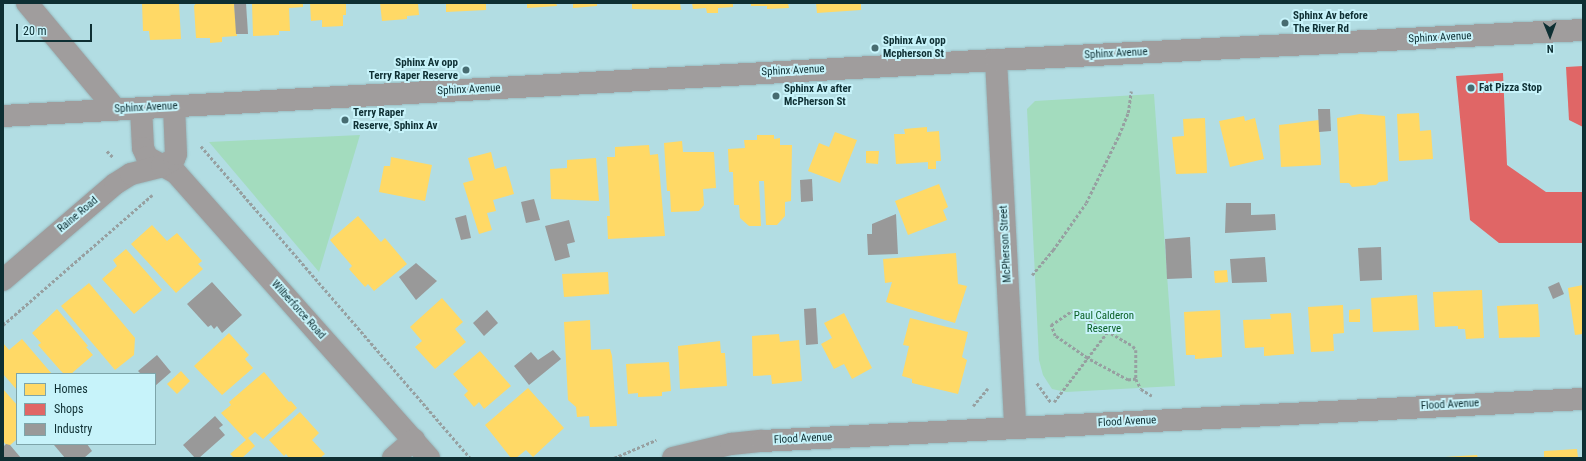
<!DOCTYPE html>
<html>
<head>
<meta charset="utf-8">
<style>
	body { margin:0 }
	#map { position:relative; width:1586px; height:461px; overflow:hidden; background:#b2dde3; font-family:"Roboto Condensed",sans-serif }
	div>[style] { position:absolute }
	.green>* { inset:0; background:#a3dcbe }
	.homes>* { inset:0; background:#ffd966 }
	.shops>* { inset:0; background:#e06666 }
	.industry>* { inset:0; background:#999 }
	.path>* { height:2.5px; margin-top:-1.25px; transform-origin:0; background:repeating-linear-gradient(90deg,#97a0a1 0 3px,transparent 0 5px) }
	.roads { filter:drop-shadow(0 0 1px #99babf) drop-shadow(0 0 1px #99babf) }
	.minor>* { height:22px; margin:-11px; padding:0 11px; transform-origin:11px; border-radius:11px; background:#a09d9d }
	.tertiary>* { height:22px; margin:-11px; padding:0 11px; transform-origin:11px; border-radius:11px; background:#a09d9d }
	.dots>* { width:11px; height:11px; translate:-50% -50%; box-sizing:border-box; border:2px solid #c7f3fa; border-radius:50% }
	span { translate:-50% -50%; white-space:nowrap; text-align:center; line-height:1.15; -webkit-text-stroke:4px #c7f3fa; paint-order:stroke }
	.poi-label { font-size:11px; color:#0e2f33; font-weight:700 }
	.left { translate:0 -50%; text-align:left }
	.right { translate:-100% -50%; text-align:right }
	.street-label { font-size:11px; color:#0e2f33 }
	.park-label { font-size:11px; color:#0c6127 }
	.frame { position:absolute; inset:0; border:4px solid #0e2f33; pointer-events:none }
	.legend { position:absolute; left:16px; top:373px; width:140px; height:72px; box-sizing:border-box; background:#c7f3fa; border:1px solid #7da5aa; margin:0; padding:5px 7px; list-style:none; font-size:12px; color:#0e2f33 }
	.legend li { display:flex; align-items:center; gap:8px; height:20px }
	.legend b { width:20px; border:1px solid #7da5aa }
	.north { position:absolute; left:1530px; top:16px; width:40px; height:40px; -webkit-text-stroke:3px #c7f3fa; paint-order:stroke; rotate:179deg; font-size:11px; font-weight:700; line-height:16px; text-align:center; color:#0e2f33 }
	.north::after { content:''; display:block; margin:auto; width:14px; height:18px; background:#0e2f33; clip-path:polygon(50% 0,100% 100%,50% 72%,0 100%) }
	.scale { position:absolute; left:16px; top:24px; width:76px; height:18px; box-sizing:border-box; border:2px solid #0e2f33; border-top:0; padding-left:5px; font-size:12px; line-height:14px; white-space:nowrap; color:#0e2f33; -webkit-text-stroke:3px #c7f3fa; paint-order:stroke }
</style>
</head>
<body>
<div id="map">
	<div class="green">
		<div style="clip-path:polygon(1154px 94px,1175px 386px,1066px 392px,1052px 389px,1043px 375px,1039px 360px,1027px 109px,1035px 101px)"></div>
		<div style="clip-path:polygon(360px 135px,319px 272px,209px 142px)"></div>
	</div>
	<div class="homes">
		<div style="clip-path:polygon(142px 3px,179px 3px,181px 39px,150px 40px,149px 31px,143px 31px)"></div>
		<div style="clip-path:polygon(196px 3px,234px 3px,237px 36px,222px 37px,222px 42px,210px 43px,210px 38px,196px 38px,194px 6px)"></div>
		<div style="clip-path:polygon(252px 3px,303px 3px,303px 7px,289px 8px,290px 31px,279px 31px,279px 35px,253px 36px)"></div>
		<div style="clip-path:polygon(310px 3px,346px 3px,346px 15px,343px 15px,343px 26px,322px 27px,322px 20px,311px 21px)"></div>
		<div style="clip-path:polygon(380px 3px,418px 3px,419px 15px,407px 16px,407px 19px,382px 21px)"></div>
		<div style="clip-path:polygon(446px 3px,486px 3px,486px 10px,446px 12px)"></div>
		<div style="clip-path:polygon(527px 3px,556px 3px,557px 6px,527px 8px)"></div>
		<div style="clip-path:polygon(573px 3px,597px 3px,597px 6px,573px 8px)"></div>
		<div style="clip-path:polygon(632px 3px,680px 3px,681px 10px,632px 9px)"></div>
		<div style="clip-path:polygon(692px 3px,733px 3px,733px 7px,718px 8px,718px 13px,707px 13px,706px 8px,693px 9px)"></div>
		<div style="clip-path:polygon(751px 3px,788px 3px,789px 8px,767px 9px,767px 6px,751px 6px)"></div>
		<div style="clip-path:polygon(816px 3px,861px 3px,861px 10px,817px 13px)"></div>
		<div style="clip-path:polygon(1419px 113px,1420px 131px,1431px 130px,1433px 159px,1399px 161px,1397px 114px)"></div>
		<div style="clip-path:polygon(1360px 114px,1385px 116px,1388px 181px,1379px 182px,1376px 185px,1352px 187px,1349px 183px,1340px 183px,1337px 118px)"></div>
		<div style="clip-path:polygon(1244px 116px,1245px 121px,1255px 118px,1264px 159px,1230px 167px,1219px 121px)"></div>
		<div style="clip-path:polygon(1205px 118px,1207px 173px,1176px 174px,1172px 137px,1184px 136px,1183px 119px)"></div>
		<div style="clip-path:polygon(1319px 120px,1321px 165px,1281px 167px,1279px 125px)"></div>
		<div style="clip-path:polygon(927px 127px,927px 132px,939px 131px,941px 161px,936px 161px,936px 169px,928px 169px,928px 162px,896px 164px,894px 134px,905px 134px,904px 129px)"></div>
		<div style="clip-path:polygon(835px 132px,857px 140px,840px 183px,808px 171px,819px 143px,829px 147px)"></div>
		<div style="clip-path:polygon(757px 135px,774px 135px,774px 139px,780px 138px,780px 145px,792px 145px,791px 201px,785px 202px,785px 216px,777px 225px,766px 225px,764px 181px,759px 181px,761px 226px,749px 226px,740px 218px,739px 205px,734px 205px,733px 172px,729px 172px,728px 149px,745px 148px,744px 140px,757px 140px)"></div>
		<div style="clip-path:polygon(682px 141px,683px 152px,714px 152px,716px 188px,703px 189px,704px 205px,699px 211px,671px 212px,670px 191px,667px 191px,664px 143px)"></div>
		<div style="clip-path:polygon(649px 145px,650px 155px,658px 154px,665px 236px,608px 239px,607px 216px,610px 216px,607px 157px,615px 157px,615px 147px)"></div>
		<div style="clip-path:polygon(866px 151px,879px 151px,878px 164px,866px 163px)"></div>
		<div style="clip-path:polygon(491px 152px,495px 169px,506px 166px,514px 194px,493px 200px,496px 211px,487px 213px,492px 230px,479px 234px,463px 183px,474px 180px,468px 158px)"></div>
		<div style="clip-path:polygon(391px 157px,432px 165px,425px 201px,379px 192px,384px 166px,390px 166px)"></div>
		<div style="clip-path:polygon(596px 158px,599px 201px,551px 199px,550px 169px,567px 168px,567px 160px)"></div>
		<div style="clip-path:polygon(939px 184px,948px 207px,943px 210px,947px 220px,908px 235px,895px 201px)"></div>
		<div style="clip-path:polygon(358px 216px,381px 242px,385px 238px,407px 264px,374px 291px,368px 284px,365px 287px,349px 269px,352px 266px,330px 240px)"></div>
		<div style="clip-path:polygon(152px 225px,167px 241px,177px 233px,202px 261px,198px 264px,203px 269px,176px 293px,131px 244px)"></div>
		<div style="clip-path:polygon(126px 249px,162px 290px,134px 314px,102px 279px,117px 266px,113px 260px)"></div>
		<div style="clip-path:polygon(956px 253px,958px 284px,967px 286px,955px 323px,886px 302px,892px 282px,885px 283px,883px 259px)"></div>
		<div style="clip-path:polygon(1227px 270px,1228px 282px,1215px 283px,1214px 271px)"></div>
		<div style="clip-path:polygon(608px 272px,609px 294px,564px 297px,562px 274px)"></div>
		<div style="clip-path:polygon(89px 283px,135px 338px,134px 355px,115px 370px,61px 306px)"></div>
		<div style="clip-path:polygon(1583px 285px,1583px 334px,1575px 335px,1568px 288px)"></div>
		<div style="clip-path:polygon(1482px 290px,1484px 338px,1466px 339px,1465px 329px,1458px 329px,1458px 326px,1435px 327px,1433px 292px)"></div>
		<div style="clip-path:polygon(1417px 295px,1419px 330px,1373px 332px,1371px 298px)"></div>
		<div style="clip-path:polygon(442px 298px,463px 322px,455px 329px,466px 342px,435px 369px,415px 347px,422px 341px,410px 327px)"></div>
		<div style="clip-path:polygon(1538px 304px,1540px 337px,1499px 338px,1497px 306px)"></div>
		<div style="clip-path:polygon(1343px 305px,1344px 333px,1333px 334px,1334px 351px,1311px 352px,1308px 307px)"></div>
		<div style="clip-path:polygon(57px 309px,88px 346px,86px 347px,93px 355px,71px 374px,64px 374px,60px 370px,38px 345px,41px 343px,32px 333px)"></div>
		<div style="clip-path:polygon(1360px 309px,1360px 322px,1349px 322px,1349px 310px)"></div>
		<div style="clip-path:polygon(1220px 310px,1222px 357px,1195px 359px,1195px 355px,1186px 355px,1184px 312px)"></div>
		<div style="clip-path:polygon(844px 313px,872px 368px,852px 379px,844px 364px,834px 369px,821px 344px,832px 338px,824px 323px)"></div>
		<div style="clip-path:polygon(1291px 313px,1294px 354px,1264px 356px,1264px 347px,1245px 348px,1243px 320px,1271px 319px,1270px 314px)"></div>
		<div style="clip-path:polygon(910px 318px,968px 332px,962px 357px,967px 360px,958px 394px,912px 383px,912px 379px,902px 376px,909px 346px,903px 345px)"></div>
		<div style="clip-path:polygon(590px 320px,591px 350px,610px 349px,612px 356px,617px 426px,590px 427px,589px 416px,577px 417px,576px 407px,568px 400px,564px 322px)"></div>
		<div style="clip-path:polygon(229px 333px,249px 355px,245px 359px,253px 368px,222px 395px,194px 366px)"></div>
		<div style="clip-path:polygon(779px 334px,780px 342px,799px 340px,802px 381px,772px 384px,771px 375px,753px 376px,752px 336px)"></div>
		<div style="clip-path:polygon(22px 339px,52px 374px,17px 374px,17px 390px,3px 374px,3px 343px,9px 350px)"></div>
		<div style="clip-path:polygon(720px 341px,721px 353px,725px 353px,727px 386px,680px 389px,678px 346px)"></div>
		<div style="clip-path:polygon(480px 351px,511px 386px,484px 409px,479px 402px,474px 407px,464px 395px,468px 391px,453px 374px)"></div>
		<div style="clip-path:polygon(669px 362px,671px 391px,662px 392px,662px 396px,638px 397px,638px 393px,628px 394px,626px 364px)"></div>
		<div style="clip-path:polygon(181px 371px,190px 381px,177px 394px,167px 384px)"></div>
		<div style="clip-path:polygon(264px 372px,289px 402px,291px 401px,297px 408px,263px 439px,255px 432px,248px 438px,255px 446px,242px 458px,234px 458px,230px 454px,246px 440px,221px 413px,231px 405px,229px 402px)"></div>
		<div style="clip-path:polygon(528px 388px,564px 428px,533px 457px,526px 450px,516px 458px,511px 458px,485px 425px)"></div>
		<div style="clip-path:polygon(3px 389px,17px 405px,17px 439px,8px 447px,3px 441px)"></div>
		<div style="clip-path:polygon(300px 412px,319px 433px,312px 440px,325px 454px,320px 458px,289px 458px,286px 454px,284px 456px,269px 440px)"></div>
		<div style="clip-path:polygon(1577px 449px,1578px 458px,1544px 458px,1544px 451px)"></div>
		<div style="clip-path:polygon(1477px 455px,1478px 458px,1445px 458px,1445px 457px)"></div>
	</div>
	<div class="shops">
		<div style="clip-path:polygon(1583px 66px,1583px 127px,1569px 120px,1566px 67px)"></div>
		<div style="clip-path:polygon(1503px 73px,1507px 165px,1546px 192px,1583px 192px,1583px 243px,1499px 243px,1470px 220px,1456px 76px)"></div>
	</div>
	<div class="industry">
		<div style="clip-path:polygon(234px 3px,246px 3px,248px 34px,236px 34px)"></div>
		<div style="clip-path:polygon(1318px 109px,1330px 109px,1331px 131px,1319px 132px)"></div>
		<div style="clip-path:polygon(812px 179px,813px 201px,801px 202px,800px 180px)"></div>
		<div style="clip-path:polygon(534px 199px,540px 220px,526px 223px,521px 202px)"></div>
		<div style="clip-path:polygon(1226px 203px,1251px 203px,1251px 215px,1275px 214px,1276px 230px,1225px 233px)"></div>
		<div style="clip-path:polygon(896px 214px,898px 254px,868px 255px,867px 234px,872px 234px,872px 224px)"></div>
		<div style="clip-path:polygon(466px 215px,471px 238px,461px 240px,455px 218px)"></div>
		<div style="clip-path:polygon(569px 220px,575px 242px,567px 244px,570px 257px,555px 261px,545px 226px)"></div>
		<div style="clip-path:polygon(1190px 237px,1192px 278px,1167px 279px,1165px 239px)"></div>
		<div style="clip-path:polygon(1381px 247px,1382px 280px,1360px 281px,1358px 248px)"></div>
		<div style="clip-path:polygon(1265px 257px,1267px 282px,1232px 283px,1230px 259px)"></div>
		<div style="clip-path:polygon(416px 263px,437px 281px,416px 300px,399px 277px)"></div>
		<div style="clip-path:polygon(212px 282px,242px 315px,222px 333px,217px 326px,214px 329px,211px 325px,208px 327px,187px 304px)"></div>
		<div style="clip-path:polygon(1559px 282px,1564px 294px,1553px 299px,1548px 287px)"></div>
		<div style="clip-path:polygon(816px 308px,818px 344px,806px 345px,804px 309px)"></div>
		<div style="clip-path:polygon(487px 310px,498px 323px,484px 336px,473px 323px)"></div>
		<div style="clip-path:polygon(553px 350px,561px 359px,529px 385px,514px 366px,531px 352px,538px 360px)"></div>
		<div style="clip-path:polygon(157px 355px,171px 372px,155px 386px,155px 374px,141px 374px,138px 371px)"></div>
		<div style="clip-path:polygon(215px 416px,223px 425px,219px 428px,225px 435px,199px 458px,195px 458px,183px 445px)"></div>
		<div style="clip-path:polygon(6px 444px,10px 445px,21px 458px,4px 458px,3px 447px)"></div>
		<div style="clip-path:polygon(87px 444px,92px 451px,84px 458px,65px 458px,54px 445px)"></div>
	</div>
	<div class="path">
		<div style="left:201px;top:146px;width:412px;rotate:49.2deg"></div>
		<div style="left:107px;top:151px;width:8px;rotate:45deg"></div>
		<div style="left:1032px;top:275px;width:33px;rotate:-50deg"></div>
		<div style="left:1053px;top:250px;width:57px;rotate:-54.9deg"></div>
		<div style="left:1086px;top:203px;width:76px;rotate:-64.1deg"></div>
		<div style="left:1119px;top:135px;width:24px;rotate:-68deg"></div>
		<div style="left:1128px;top:113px;width:22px;rotate:-82deg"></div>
		<div style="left:1072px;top:311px;width:70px;rotate:29.8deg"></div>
		<div style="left:1133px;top:346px;width:5px;rotate:53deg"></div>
		<div style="left:1136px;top:350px;width:29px;rotate:90deg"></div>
		<div style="left:1136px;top:379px;width:8px;rotate:173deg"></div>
		<div style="left:1128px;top:380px;width:47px;rotate:-151.8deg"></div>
		<div style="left:1087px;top:358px;width:39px;rotate:-145deg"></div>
		<div style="left:1055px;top:336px;width:12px;rotate:-110deg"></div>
		<div style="left:1051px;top:325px;width:25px;rotate:-34deg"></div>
		<div style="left:3px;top:325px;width:198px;rotate:-41.1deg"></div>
		<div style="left:1136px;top:379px;width:11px;rotate:63deg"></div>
		<div style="left:1141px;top:389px;width:13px;rotate:32deg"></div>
		<div style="left:1037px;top:383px;width:24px;rotate:54deg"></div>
		<div style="left:1054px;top:402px;width:89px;rotate:-52.7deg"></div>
		<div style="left:973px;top:406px;width:23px;rotate:-50deg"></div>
		<div style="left:614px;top:458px;width:46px;rotate:-23.2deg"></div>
	</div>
	<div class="roads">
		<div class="minor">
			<div style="left:27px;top:3px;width:139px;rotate:50.2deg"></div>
			<div style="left:996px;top:60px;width:368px;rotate:87deg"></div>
			<div style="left:141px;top:108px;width:40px;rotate:87.1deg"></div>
			<div style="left:143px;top:148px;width:10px;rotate:66deg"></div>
			<div style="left:147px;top:157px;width:33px;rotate:29deg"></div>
			<div style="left:176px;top:173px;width:381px;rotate:48.4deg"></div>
			<div style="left:3px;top:280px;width:148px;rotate:-40.6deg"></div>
			<div style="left:115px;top:184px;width:19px;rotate:-32deg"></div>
			<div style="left:131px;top:174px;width:32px;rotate:-14deg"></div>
			<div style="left:162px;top:166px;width:14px;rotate:-30deg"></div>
			<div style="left:174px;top:159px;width:5px;rotate:-68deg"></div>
			<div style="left:176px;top:154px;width:48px;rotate:-92.4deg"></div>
			<div style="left:393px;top:458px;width:28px;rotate:-41deg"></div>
			<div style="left:673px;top:458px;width:60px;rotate:-13.6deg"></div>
			<div style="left:731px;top:444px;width:31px;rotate:-6deg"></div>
			<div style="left:762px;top:441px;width:822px;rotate:-2.93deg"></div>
		</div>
		<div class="tertiary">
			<div style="left:3px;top:116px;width:995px;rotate:-3.23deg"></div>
			<div style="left:996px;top:60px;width:588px;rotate:-2.93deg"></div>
		</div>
	</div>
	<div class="dots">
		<div style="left:1285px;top:23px;background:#476c71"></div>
		<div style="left:875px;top:48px;background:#476c71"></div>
		<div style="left:466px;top:70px;background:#476c71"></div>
		<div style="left:1471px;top:88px;background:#476c71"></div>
		<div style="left:776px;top:96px;background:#476c71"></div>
		<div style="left:345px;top:120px;background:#476c71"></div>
	</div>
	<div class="poi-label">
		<span class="left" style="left:1293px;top:23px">Sphinx Av before<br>The River Rd</span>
		<span class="left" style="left:883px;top:48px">Sphinx Av opp<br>Mcpherson St</span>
		<span class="right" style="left:458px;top:70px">Sphinx Av opp<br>Terry Raper Reserve</span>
		<span class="left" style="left:1479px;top:88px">Fat Pizza Stop</span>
		<span class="left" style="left:784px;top:96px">Sphinx Av after<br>McPherson St</span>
		<span class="left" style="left:353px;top:120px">Terry Raper<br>Reserve, Sphinx Av</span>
	</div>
	<div class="street-label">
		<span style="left:1440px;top:38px;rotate:-3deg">Sphinx Avenue</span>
		<span style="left:1116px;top:54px;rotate:-3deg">Sphinx Avenue</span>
		<span style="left:793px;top:71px;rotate:-3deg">Sphinx Avenue</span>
		<span style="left:469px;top:90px;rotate:-3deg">Sphinx Avenue</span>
		<span style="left:146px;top:108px;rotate:-3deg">Sphinx Avenue</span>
		<span style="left:78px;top:215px;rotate:-40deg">Raine Road</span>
		<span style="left:1006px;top:244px;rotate:-93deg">McPherson Street</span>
		<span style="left:298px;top:310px;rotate:48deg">Wilberforce Road</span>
		<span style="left:1450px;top:405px;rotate:-3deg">Flood Avenue</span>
		<span style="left:1127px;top:422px;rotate:-3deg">Flood Avenue</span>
		<span style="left:803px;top:439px;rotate:-3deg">Flood Avenue</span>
	</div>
	<div class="park-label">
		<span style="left:1104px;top:323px">Paul Calderon<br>Reserve</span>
	</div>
	<div class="frame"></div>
	<ul class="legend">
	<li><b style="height:11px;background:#ffd966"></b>Homes</li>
	<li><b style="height:11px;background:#e06666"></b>Shops</li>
	<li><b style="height:11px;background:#999"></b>Industry</li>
	</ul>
	<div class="north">N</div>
	<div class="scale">20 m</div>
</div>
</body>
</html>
